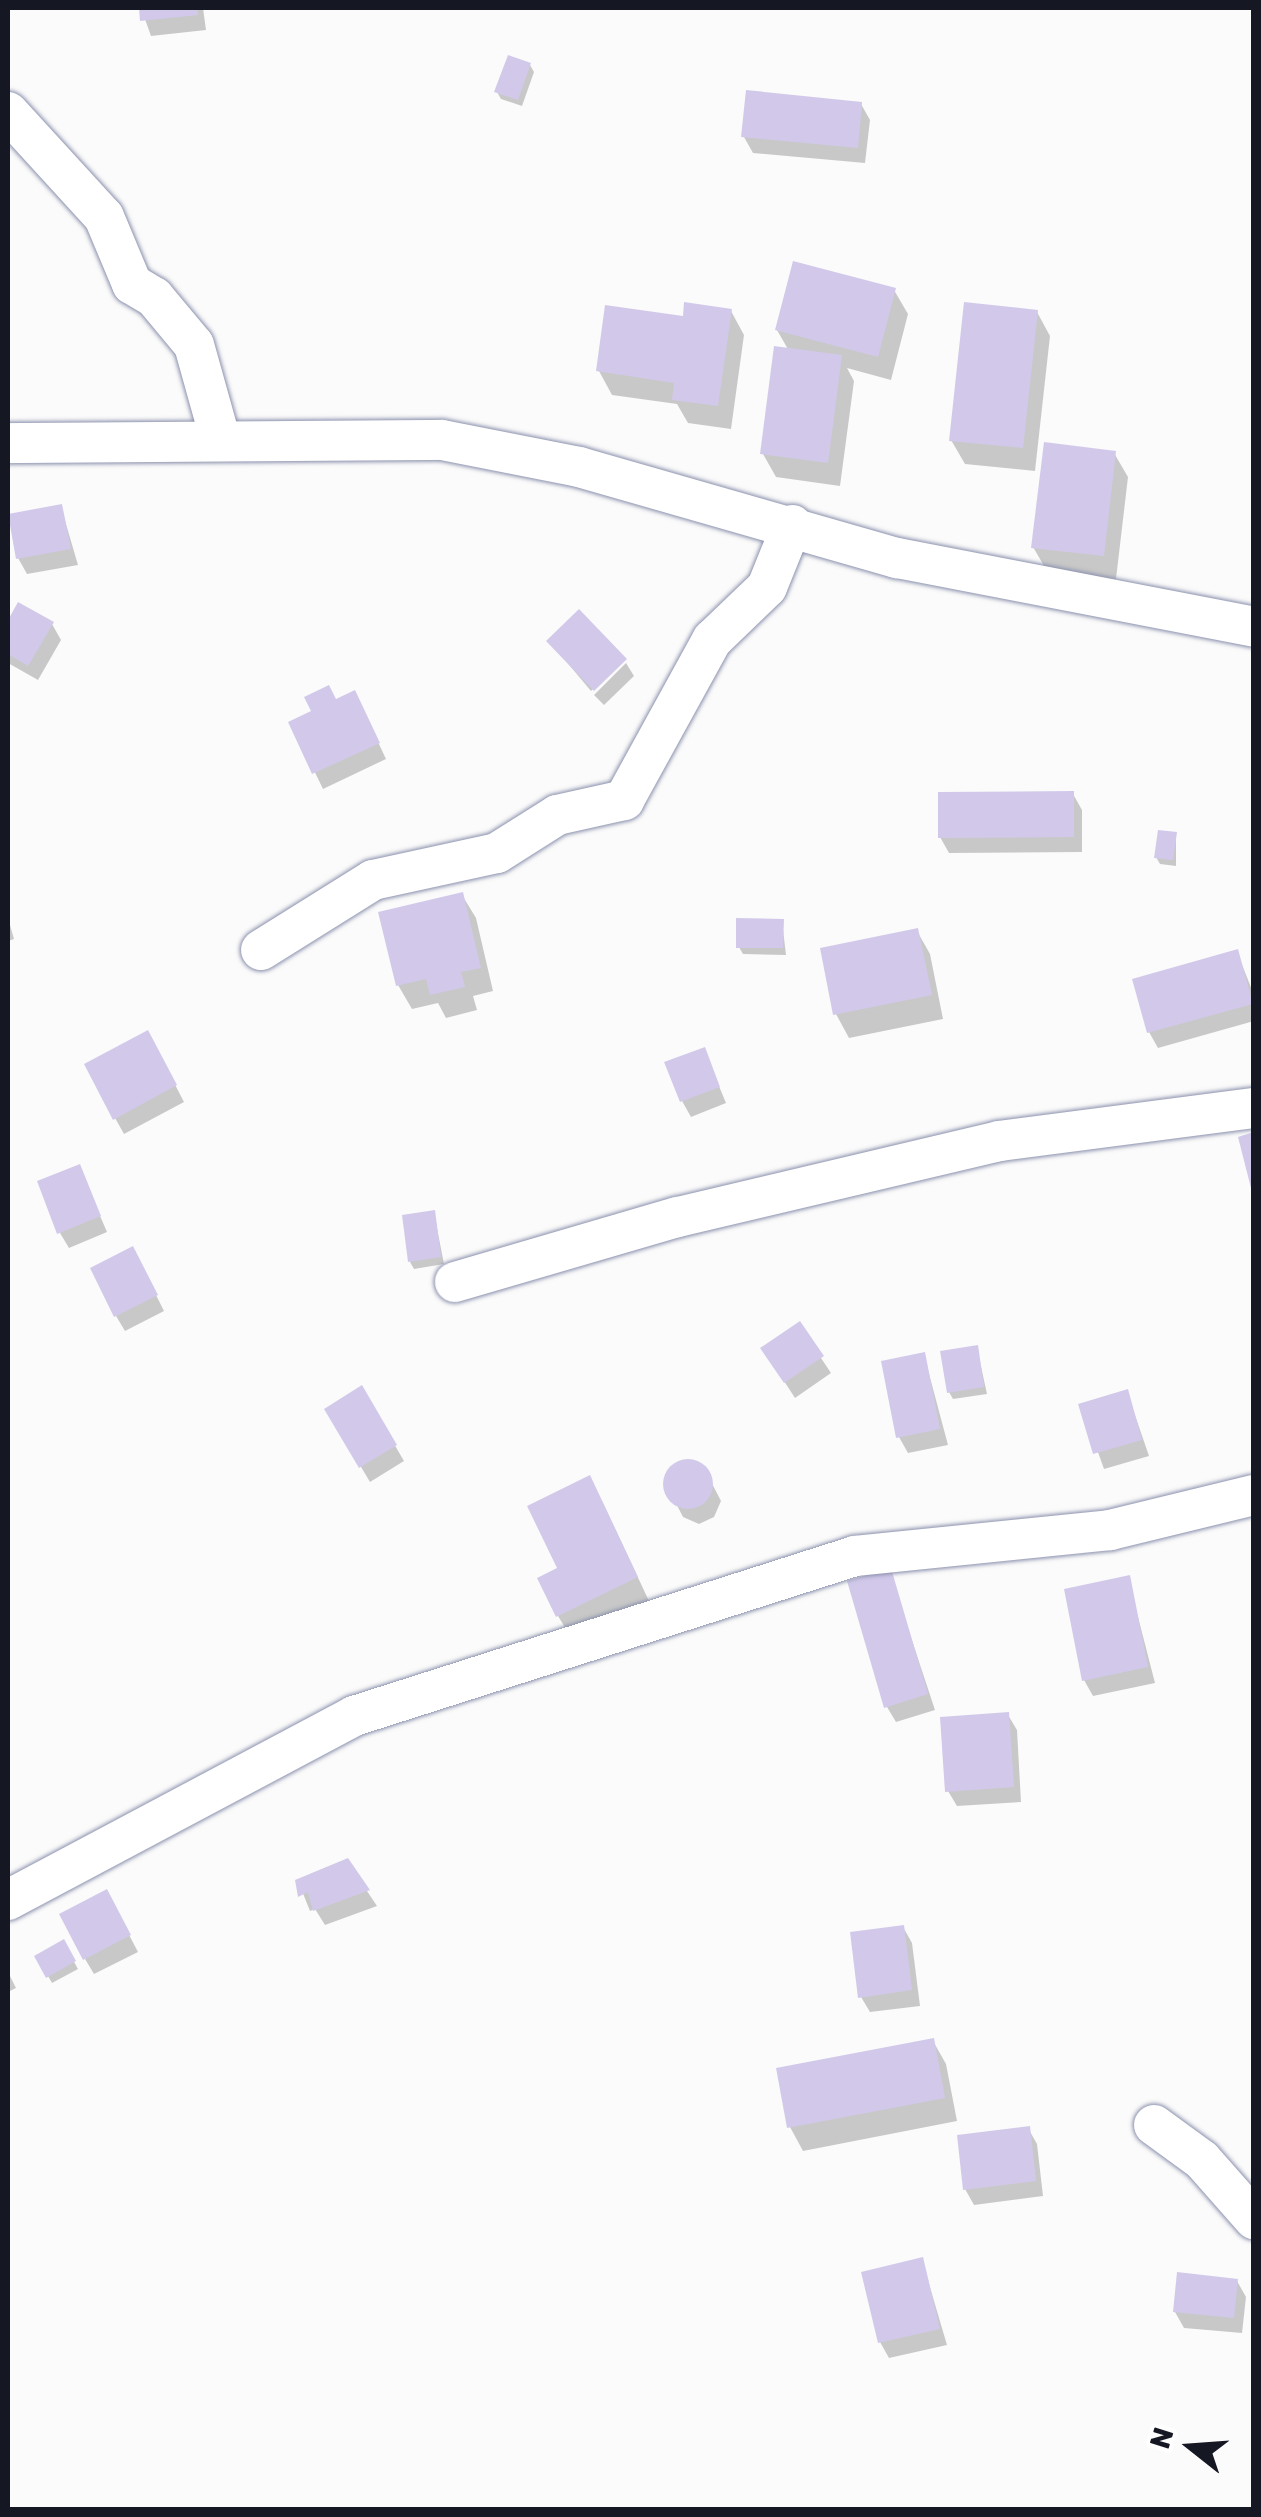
<!DOCTYPE html>
<html>
<head>
<meta charset="utf-8">
<style>
	body { margin:0 }
	#map { position:relative; width:1261px; height:2517px; overflow:hidden; background:#fbfbfb; font-family:Rubik,sans-serif }
	div>[style] { position:absolute }
	.shadow>* { inset:0; background:#0003 }
	.building>* { inset:0; background:#d2c9ea }
	.round { border-radius:50% }
	.roads { filter:drop-shadow(0 0 2px #8b91ad) drop-shadow(0 0 2px #8b91ad) }
	.street>* { height:40px; margin:-20px; padding:0 20px; transform-origin:20px; border-radius:20px; background:#fff }
	span { translate:-50% -50%; white-space:nowrap; text-align:center; line-height:1.15; -webkit-text-stroke:10px #fff; paint-order:stroke }
	.frame { position:absolute; inset:0; border:10px solid #151722; pointer-events:none }
	.north { position:absolute; left:1141px; top:2397px; width:100px; height:100px; -webkit-text-stroke:8px #fff; paint-order:stroke; rotate:287deg; font-size:28px; font-weight:700; line-height:40px; text-align:center; color:#151722 }
	.north::after { content:''; display:block; margin:auto; width:35px; height:45px; background:#151722; clip-path:polygon(50% 0,100% 100%,50% 72%,0 100%) }
</style>
</head>
<body>
<div id="map">
	<div class="shadow">
		<div style="clip-path:polygon(141px 8px,203px 8px,206px 30px,151px 36px)"></div>
		<div style="clip-path:polygon(530px 65px,534px 72px,522px 106px,501px 99px,497px 92px)"></div>
		<div style="clip-path:polygon(861px 104px,870px 120px,865px 163px,753px 153px,744px 137px)"></div>
		<div style="clip-path:polygon(894px 290px,908px 314px,891px 380px,847px 368px,854px 381px,840px 486px,776px 477px,763px 454px,789px 351px,777px 330px)"></div>
		<div style="clip-path:polygon(731px 311px,744px 335px,731px 429px,688px 423px,677px 404px,612px 395px,599px 371px,685px 319px)"></div>
		<div style="clip-path:polygon(1037px 312px,1050px 336px,1035px 471px,965px 464px,951px 440px)"></div>
		<div style="clip-path:polygon(1114px 453px,1128px 477px,1116px 579px,1047px 571px,1033px 547px)"></div>
		<div style="clip-path:polygon(61px 507px,78px 565px,27px 574px,18px 558px)"></div>
		<div style="clip-path:polygon(19px 606px,52px 624px,61px 640px,38px 680px,8px 663px,8px 625px)"></div>
		<div style="clip-path:polygon(549px 641px,623px 659px,591px 691px)"></div>
		<div style="clip-path:polygon(626px 663px,634px 676px,604px 705px,594px 695px)"></div>
		<div style="clip-path:polygon(336px 702px,362px 708px,386px 759px,323px 789px,291px 723px)"></div>
		<div style="clip-path:polygon(1073px 794px,1082px 810px,1082px 852px,949px 853px,940px 837px)"></div>
		<div style="clip-path:polygon(1176px 835px,1176px 866px,1160px 864px,1156px 857px)"></div>
		<div style="clip-path:polygon(462px 895px,476px 918px,493px 991px,473px 996px,477px 1010px,446px 1018px,438px 1003px,412px 1009px,398px 985px)"></div>
		<div style="clip-path:polygon(8px 918px,14px 939px,8px 941px)"></div>
		<div style="clip-path:polygon(782px 921px,786px 955px,743px 954px,739px 947px)"></div>
		<div style="clip-path:polygon(917px 931px,930px 954px,943px 1019px,849px 1038px,836px 1014px)"></div>
		<div style="clip-path:polygon(1237px 952px,1254px 995px,1254px 1021px,1158px 1048px,1149px 1032px)"></div>
		<div style="clip-path:polygon(156px 1048px,184px 1102px,124px 1134px,115px 1118px)"></div>
		<div style="clip-path:polygon(704px 1050px,726px 1103px,691px 1117px,682px 1101px)"></div>
		<div style="clip-path:polygon(79px 1167px,107px 1232px,69px 1248px,60px 1233px)"></div>
		<div style="clip-path:polygon(434px 1213px,444px 1264px,414px 1269px,410px 1262px)"></div>
		<div style="clip-path:polygon(141px 1265px,164px 1311px,125px 1331px,116px 1316px)"></div>
		<div style="clip-path:polygon(799px 1325px,831px 1373px,795px 1398px,773px 1364px)"></div>
		<div style="clip-path:polygon(977px 1348px,987px 1394px,953px 1399px,949px 1392px)"></div>
		<div style="clip-path:polygon(924px 1355px,948px 1445px,908px 1453px,899px 1437px)"></div>
		<div style="clip-path:polygon(362px 1389px,404px 1461px,370px 1482px,327px 1410px)"></div>
		<div style="clip-path:polygon(1127px 1392px,1149px 1456px,1104px 1469px,1081px 1405px)"></div>
		<div style="clip-path:polygon(688px 1461px,704px 1468px,721px 1501px,714px 1517px,699px 1524px,683px 1517px,666px 1484px,673px 1468px)"></div>
		<div style="clip-path:polygon(602px 1501px,649px 1601px,572px 1639px,558px 1616px,560px 1569px)"></div>
		<div style="clip-path:polygon(889px 1571px,935px 1710px,896px 1722px,887px 1707px)"></div>
		<div style="clip-path:polygon(1128px 1578px,1155px 1683px,1093px 1696px,1084px 1680px)"></div>
		<div style="clip-path:polygon(1008px 1715px,1017px 1730px,1021px 1802px,957px 1806px,948px 1791px)"></div>
		<div style="clip-path:polygon(347px 1861px,377px 1906px,325px 1925px,315px 1909px,310px 1911px,298px 1881px)"></div>
		<div style="clip-path:polygon(115px 1908px,138px 1952px,94px 1974px,85px 1959px)"></div>
		<div style="clip-path:polygon(903px 1927px,912px 1943px,920px 2006px,870px 2012px,861px 1997px)"></div>
		<div style="clip-path:polygon(63px 1942px,78px 1969px,52px 1983px,37px 1957px)"></div>
		<div style="clip-path:polygon(8px 1972px,16px 1988px,8px 1992px)"></div>
		<div style="clip-path:polygon(933px 2041px,946px 2064px,957px 2121px,803px 2151px,790px 2127px)"></div>
		<div style="clip-path:polygon(1028px 2128px,1037px 2144px,1043px 2196px,974px 2205px,965px 2189px)"></div>
		<div style="clip-path:polygon(922px 2260px,947px 2345px,889px 2358px,880px 2342px)"></div>
		<div style="clip-path:polygon(1237px 2281px,1246px 2297px,1242px 2333px,1184px 2328px,1175px 2312px)"></div>
	</div>
	<div class="building">
		<div style="clip-path:polygon(139px 8px,197px 8px,198px 15px,140px 21px)"></div>
		<div style="clip-path:polygon(508px 55px,531px 63px,518px 100px,494px 92px)"></div>
		<div style="clip-path:polygon(746px 90px,862px 102px,858px 148px,741px 137px)"></div>
		<div style="clip-path:polygon(793px 261px,896px 288px,878px 357px,775px 330px)"></div>
		<div style="clip-path:polygon(684px 302px,732px 309px,718px 406px,672px 400px,674px 383px,596px 371px,605px 305px,683px 316px)"></div>
		<div style="clip-path:polygon(964px 302px,1038px 310px,1023px 448px,949px 441px)"></div>
		<div style="clip-path:polygon(774px 346px,842px 355px,828px 463px,760px 454px)"></div>
		<div style="clip-path:polygon(1044px 442px,1116px 451px,1104px 556px,1031px 548px)"></div>
		<div style="clip-path:polygon(62px 504px,71px 549px,16px 559px,8px 514px)"></div>
		<div style="clip-path:polygon(18px 602px,54px 622px,28px 666px,8px 654px,8px 620px)"></div>
		<div style="clip-path:polygon(579px 609px,627px 659px,594px 691px,546px 641px)"></div>
		<div style="clip-path:polygon(329px 685px,336px 699px,355px 690px,380px 743px,312px 774px,288px 722px,311px 711px,304px 697px)"></div>
		<div style="clip-path:polygon(1074px 791px,1074px 837px,938px 838px,938px 792px)"></div>
		<div style="clip-path:polygon(1158px 830px,1177px 832px,1173px 860px,1154px 858px)"></div>
		<div style="clip-path:polygon(463px 892px,481px 968px,461px 972px,465px 987px,430px 995px,426px 979px,396px 986px,378px 912px)"></div>
		<div style="clip-path:polygon(736px 918px,784px 919px,783px 948px,736px 948px)"></div>
		<div style="clip-path:polygon(918px 928px,932px 995px,833px 1015px,820px 948px)"></div>
		<div style="clip-path:polygon(1238px 949px,1253px 1004px,1147px 1033px,1132px 979px)"></div>
		<div style="clip-path:polygon(148px 1030px,177px 1085px,113px 1120px,84px 1064px)"></div>
		<div style="clip-path:polygon(705px 1047px,720px 1087px,680px 1102px,664px 1062px)"></div>
		<div style="clip-path:polygon(1254px 1132px,1254px 1192px,1252px 1192px,1238px 1137px)"></div>
		<div style="clip-path:polygon(80px 1164px,101px 1216px,57px 1234px,37px 1181px)"></div>
		<div style="clip-path:polygon(435px 1210px,441px 1257px,408px 1262px,402px 1215px)"></div>
		<div style="clip-path:polygon(133px 1246px,158px 1295px,114px 1317px,90px 1268px)"></div>
		<div style="clip-path:polygon(800px 1321px,824px 1356px,784px 1383px,760px 1348px)"></div>
		<div style="clip-path:polygon(978px 1345px,984px 1387px,947px 1393px,940px 1351px)"></div>
		<div style="clip-path:polygon(925px 1352px,940px 1429px,896px 1438px,881px 1361px)"></div>
		<div style="clip-path:polygon(362px 1385px,397px 1445px,359px 1468px,324px 1409px)"></div>
		<div style="clip-path:polygon(1128px 1389px,1142px 1440px,1093px 1454px,1078px 1404px)"></div>
		<div class="round" style="left:663px;top:1459px;width:50px;height:50px"></div>
		<div style="clip-path:polygon(590px 1475px,638px 1577px,556px 1617px,537px 1578px,557px 1568px,527px 1506px)"></div>
		<div style="clip-path:polygon(891px 1568px,928px 1694px,884px 1708px,847px 1581px)"></div>
		<div style="clip-path:polygon(1130px 1575px,1148px 1667px,1082px 1681px,1064px 1589px)"></div>
		<div style="clip-path:polygon(1009px 1712px,1014px 1787px,945px 1792px,940px 1717px)"></div>
		<div style="clip-path:polygon(348px 1858px,370px 1890px,313px 1911px,308px 1892px,298px 1897px,295px 1880px)"></div>
		<div style="clip-path:polygon(107px 1889px,131px 1935px,83px 1960px,59px 1914px)"></div>
		<div style="clip-path:polygon(904px 1925px,912px 1990px,858px 1998px,850px 1932px)"></div>
		<div style="clip-path:polygon(64px 1939px,76px 1961px,46px 1978px,34px 1956px)"></div>
		<div style="clip-path:polygon(934px 2038px,945px 2098px,787px 2128px,776px 2068px)"></div>
		<div style="clip-path:polygon(1030px 2126px,1036px 2181px,963px 2190px,957px 2135px)"></div>
		<div style="clip-path:polygon(923px 2257px,940px 2329px,878px 2343px,861px 2272px)"></div>
		<div style="clip-path:polygon(1177px 2272px,1238px 2279px,1234px 2318px,1173px 2312px)"></div>
	</div>
	<div class="roads">
		<div class="street">
			<div style="left:8px;top:112px;width:142px;rotate:47.6deg"></div>
			<div style="left:104px;top:217px;width:73px;rotate:67.3deg"></div>
			<div style="left:132px;top:284px;width:26px;rotate:31deg"></div>
			<div style="left:154px;top:297px;width:62px;rotate:50.2deg"></div>
			<div style="left:194px;top:345px;width:97px;rotate:74.4deg"></div>
			<div style="left:8px;top:443px;width:434px;rotate:-0.4deg"></div>
			<div style="left:442px;top:440px;width:140px;rotate:11.1deg"></div>
			<div style="left:579px;top:467px;width:331px;rotate:16deg"></div>
			<div style="left:897px;top:558px;width:364px;rotate:10.9deg"></div>
			<div style="left:261px;top:950px;width:132px;rotate:-32deg"></div>
			<div style="left:373px;top:880px;width:127px;rotate:-12.3deg"></div>
			<div style="left:497px;top:853px;width:71px;rotate:-32.3deg"></div>
			<div style="left:557px;top:815px;width:69px;rotate:-12.6deg"></div>
			<div style="left:624px;top:800px;width:183px;rotate:-61.2deg"></div>
			<div style="left:712px;top:640px;width:76px;rotate:-43.9deg"></div>
			<div style="left:767px;top:587px;width:67px;rotate:-68deg"></div>
			<div style="left:455px;top:1282px;width:232px;rotate:-16.3deg"></div>
			<div style="left:678px;top:1217px;width:330px;rotate:-13.3deg"></div>
			<div style="left:999px;top:1141px;width:257px;rotate:-7.4deg"></div>
			<div style="left:8px;top:1900px;width:392px;rotate:-28deg"></div>
			<div style="left:354px;top:1716px;width:526px;rotate:-17.71deg"></div>
			<div style="left:855px;top:1556px;width:256px;rotate:-5.8deg"></div>
			<div style="left:1110px;top:1530px;width:148px;rotate:-13.7deg"></div>
			<div style="left:1154px;top:2125px;width:59px;rotate:36.1deg"></div>
			<div style="left:1202px;top:2160px;width:79px;rotate:48.6deg"></div>
		</div>
	</div>
	<div class="frame"></div>
	<div class="north">N</div>
</div>
</body>
</html>
